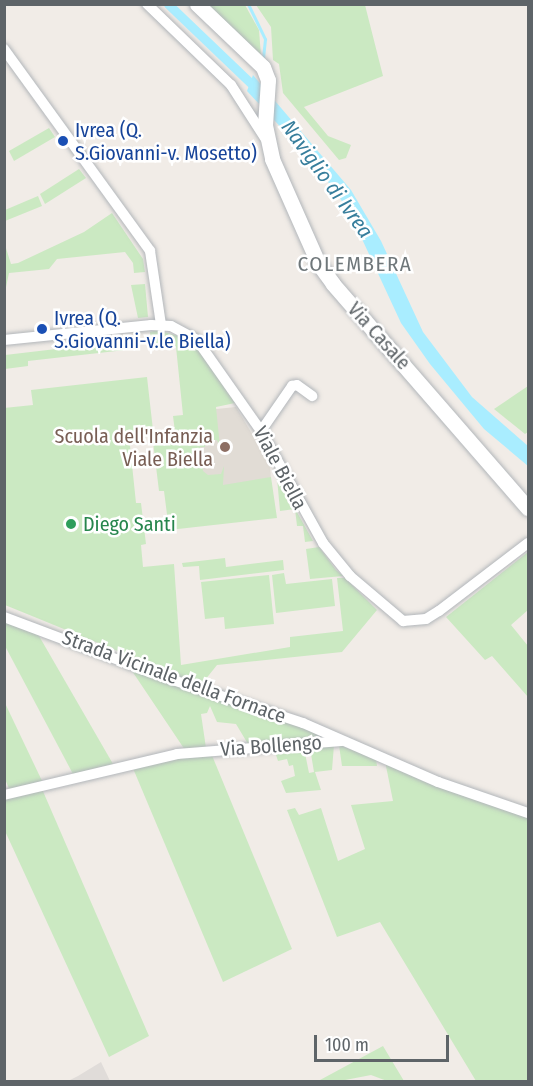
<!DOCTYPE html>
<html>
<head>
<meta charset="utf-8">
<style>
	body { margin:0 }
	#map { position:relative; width:533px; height:1086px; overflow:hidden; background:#f1ece7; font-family:"Fira Sans Condensed",sans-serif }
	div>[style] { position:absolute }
	.industrial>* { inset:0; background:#e0dcd9 }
	.education>* { inset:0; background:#e1dcd5 }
	.green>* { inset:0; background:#cbe9c2 }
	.water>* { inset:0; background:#a9edff }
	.stream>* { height:3px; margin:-1.5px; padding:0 1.5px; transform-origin:1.5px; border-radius:1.5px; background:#a9edff }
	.canal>* { height:9px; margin:-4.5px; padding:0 4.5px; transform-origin:4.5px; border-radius:4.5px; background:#a9edff }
	.roads { filter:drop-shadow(0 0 2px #b2b6ba) drop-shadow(0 0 2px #b2b6ba) }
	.minor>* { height:10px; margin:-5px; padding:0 5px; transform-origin:5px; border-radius:5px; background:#fff }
	.secondary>* { height:15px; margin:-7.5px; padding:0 7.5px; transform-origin:7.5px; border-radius:7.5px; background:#fff }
	.dots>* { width:16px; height:16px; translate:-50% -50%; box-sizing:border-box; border:3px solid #fff; border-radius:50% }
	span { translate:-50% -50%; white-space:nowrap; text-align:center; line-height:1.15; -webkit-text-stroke:5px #fff; paint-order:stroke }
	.transit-label { font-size:20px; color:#164399 }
	.left { translate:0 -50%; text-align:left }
	.street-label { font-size:20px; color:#5e6468 }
	.education-label { font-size:20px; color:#785e54 }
	.right { translate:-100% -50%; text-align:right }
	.leisure-label { font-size:20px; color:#27864d }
	.water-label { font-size:21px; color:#377e9c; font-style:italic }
	.neighbourhood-label { font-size:21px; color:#6f777a; letter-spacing:1.5px }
	.frame { position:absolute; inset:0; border:6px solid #5e6468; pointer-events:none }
	.scale { position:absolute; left:314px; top:1035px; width:135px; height:27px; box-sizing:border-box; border:3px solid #5e6468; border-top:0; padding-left:8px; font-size:18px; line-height:21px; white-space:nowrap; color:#5e6468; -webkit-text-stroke:4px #fff; paint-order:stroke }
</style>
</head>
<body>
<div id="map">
	<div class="industrial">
		<div style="clip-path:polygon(101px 1062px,110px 1081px,68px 1081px,78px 1076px)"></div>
	</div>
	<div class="education">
		<div style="clip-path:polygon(236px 407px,270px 464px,271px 482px,195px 490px,187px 412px)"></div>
	</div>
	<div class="green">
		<div style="clip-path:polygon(208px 5px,245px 5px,259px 30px,261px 56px)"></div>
		<div style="clip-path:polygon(256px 5px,365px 5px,383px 76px,304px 107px,328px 136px,351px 145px,346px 158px,339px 160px,283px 93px,279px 64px,273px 60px,271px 27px)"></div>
		<div style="clip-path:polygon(49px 128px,55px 137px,14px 161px,9px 151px)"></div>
		<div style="clip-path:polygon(79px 169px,86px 178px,45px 204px,40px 194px)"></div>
		<div style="clip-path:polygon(38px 196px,42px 206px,5px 221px,5px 210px)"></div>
		<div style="clip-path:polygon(112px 213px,143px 259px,145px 272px,134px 273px,133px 263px,125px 252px,57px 259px,49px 269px,9px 273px,5px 292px,5px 245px,11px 264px,18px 263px,84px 232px)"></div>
		<div style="clip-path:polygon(145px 284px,148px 317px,138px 318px,131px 285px)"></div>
		<div style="clip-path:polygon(157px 330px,182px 337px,196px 346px,235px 403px,216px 407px,220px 447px,217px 440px,205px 442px,205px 447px,200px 447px,203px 471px,208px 475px,221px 474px,224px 466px,223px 485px,271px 477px,277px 518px,169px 530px,164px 491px,159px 491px,152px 434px,175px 432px,173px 416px,183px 415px,176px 347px,151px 349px,150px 332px)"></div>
		<div style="clip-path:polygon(133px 340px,134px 349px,28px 361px,28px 366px,5px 369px,5px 355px)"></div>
		<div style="clip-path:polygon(147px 377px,153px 430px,129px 436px,136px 503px,141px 503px,146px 544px,141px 545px,143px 567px,174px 564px,181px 665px,290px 647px,290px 637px,343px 631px,337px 578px,345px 578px,377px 610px,342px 652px,217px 665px,201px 685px,5px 605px,4px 408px,33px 405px,31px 390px)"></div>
		<div style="clip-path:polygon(528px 386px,528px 432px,525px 434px,494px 409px)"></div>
		<div style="clip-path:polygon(277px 478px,278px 478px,313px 541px,305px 542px,303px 526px,297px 526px,295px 509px,280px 511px)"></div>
		<div style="clip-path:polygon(319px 547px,336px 570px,343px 576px,310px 579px,306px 549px)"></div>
		<div style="clip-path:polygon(528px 552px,528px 610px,511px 625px,528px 646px,528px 697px,492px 656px,485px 660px,446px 617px)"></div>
		<div style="clip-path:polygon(225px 558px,226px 567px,283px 560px,284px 570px,200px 580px,199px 566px,183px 567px,182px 563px)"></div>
		<div style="clip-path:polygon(284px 573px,286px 584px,332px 579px,335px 606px,276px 613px,272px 575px)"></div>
		<div style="clip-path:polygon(269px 575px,274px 624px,225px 629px,224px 617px,205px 619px,201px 582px)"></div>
		<div style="clip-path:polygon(4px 619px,35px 629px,113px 764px,73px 774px,5px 646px)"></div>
		<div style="clip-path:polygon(128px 665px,329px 737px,248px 744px,236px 724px,217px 722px,210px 706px,207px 713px,201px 714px,206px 748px,185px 750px)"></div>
		<div style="clip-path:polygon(4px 701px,43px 783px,10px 791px,5px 779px)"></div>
		<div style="clip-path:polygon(334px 745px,332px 770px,315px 772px,321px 790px,286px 793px,281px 781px,295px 776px,293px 765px,289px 766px,287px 759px,278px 761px,274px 749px,304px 748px,309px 773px,314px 772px,310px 748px)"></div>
		<div style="clip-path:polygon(339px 745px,376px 759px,377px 766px,342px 766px)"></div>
		<div style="clip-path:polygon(211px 753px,292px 949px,223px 982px,132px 766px)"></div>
		<div style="clip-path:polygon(385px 761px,528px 815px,528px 1081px,476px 1081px,380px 922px,337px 937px,287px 810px,295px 808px,299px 815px,321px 808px,338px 861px,365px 849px,351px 805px,393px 801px)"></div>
		<div style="clip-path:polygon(42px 789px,149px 1036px,109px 1057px,5px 831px,4px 799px)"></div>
		<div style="clip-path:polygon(383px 1046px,404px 1081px,387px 1081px,371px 1075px,340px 1081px,320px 1080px)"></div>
	</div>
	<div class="water">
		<div style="clip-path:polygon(253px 75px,351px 190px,381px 241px,423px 332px,472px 397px,528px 446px,528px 466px,484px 429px,430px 364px,401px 323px,349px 211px,315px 164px,247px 91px)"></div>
	</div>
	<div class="stream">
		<div style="left:248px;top:4px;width:39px;rotate:64deg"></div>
		<div style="left:265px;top:39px;width:19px;rotate:96deg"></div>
	</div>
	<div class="canal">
		<div style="left:168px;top:4px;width:124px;rotate:43.7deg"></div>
	</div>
	<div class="roads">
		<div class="minor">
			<div style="left:147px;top:4px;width:117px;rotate:44deg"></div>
			<div style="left:231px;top:85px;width:63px;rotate:57.3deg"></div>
			<div style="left:4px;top:49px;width:249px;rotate:54.1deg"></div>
			<div style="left:150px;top:251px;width:75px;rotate:81.5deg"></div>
			<div style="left:4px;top:340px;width:148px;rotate:-5.8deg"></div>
			<div style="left:151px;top:325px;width:20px;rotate:3deg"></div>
			<div style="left:171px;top:326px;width:30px;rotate:28deg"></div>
			<div style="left:197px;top:340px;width:111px;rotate:54.9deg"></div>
			<div style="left:261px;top:431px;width:128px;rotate:61deg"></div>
			<div style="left:323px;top:543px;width:43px;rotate:50.7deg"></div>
			<div style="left:350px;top:576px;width:70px;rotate:40.3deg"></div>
			<div style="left:403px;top:621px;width:23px;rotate:-5deg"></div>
			<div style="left:426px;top:619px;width:15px;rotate:-32deg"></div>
			<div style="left:439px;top:611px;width:112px;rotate:-37.4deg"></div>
			<div style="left:261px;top:431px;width:55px;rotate:-55.4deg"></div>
			<div style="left:292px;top:386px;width:5px;rotate:-11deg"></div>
			<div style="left:297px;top:385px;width:19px;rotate:36deg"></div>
			<div style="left:4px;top:617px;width:171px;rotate:20.6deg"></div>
			<div style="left:164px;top:677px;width:146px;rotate:18.3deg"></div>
			<div style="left:303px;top:723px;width:147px;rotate:23.6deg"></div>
			<div style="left:438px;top:782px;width:95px;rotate:19deg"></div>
			<div style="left:4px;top:795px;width:178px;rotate:-13.3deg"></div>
			<div style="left:177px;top:754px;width:165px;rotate:-4.5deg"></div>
		</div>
		<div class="secondary">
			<div style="left:197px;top:4px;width:91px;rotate:43.7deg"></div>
			<div style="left:263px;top:67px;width:14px;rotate:69deg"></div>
			<div style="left:268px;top:80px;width:45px;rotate:93.8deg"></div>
			<div style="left:265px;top:125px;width:35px;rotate:78deg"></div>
			<div style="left:272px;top:159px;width:114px;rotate:66.1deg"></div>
			<div style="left:318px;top:263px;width:26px;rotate:54deg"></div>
			<div style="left:333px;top:284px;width:297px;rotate:49deg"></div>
		</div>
	</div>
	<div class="dots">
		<div style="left:63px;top:141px;background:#1a4fb4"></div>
		<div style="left:42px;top:329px;background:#1a4fb4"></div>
		<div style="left:225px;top:447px;background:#8d6e63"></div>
		<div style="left:71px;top:524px;background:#2e9e5b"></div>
	</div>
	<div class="transit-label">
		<span class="left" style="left:75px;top:142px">Ivrea (Q.<br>S.Giovanni-v. Mosetto)</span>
		<span class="left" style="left:54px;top:330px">Ivrea (Q.<br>S.Giovanni-v.le Biella)</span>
	</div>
	<div class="street-label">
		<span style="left:379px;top:336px;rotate:48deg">Via Casale</span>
		<span style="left:280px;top:468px;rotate:62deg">Viale Biella</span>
		<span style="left:174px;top:677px;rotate:20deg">Strada Vicinale della Fornace</span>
		<span style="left:271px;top:746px;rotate:-4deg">Via Bollengo</span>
	</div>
	<div class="education-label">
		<span class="right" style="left:213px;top:448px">Scuola dell'Infanzia<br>Viale Biella</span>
	</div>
	<div class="leisure-label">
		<span class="left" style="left:83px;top:524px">Diego Santi</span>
	</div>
	<div class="water-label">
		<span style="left:327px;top:179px;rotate:54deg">Naviglio di Ivrea</span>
	</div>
	<div class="neighbourhood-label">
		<span style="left:355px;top:264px">COLEMBERA</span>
	</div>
	<div class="frame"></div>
	<div class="scale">100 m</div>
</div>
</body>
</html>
